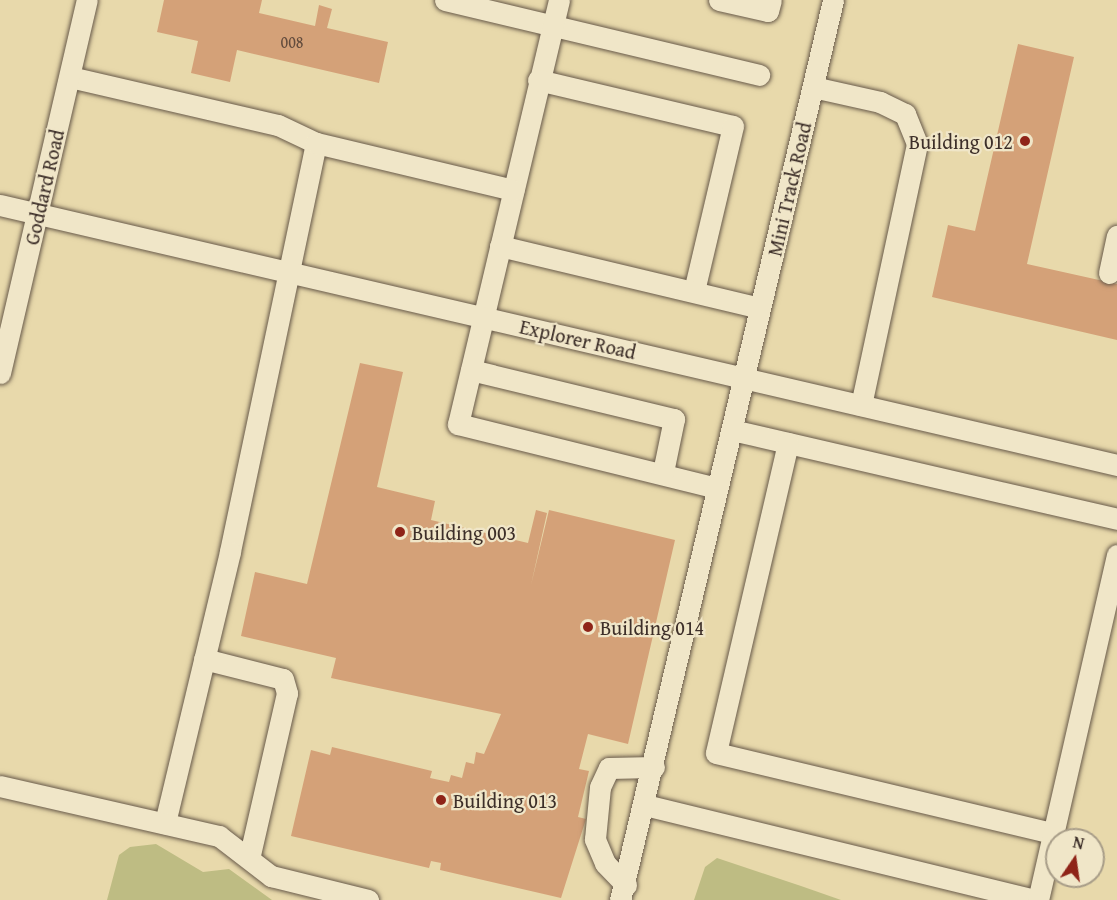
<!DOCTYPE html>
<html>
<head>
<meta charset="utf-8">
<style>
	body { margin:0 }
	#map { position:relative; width:1117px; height:900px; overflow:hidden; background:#e8d9ab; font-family:"Gentium Book Plus",serif }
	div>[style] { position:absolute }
	.green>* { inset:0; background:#bebc83 }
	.building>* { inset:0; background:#d4a178 }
	.roads { filter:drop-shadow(0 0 2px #685a4a) drop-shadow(0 0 2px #685a4a) }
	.minor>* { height:21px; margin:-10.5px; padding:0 10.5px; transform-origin:10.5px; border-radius:10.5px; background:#f0e6c8 }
	.dots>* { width:16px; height:16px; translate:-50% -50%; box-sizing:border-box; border:3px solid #f0e6c8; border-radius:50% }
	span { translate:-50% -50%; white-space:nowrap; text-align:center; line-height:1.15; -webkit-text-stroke:4.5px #f0e6c8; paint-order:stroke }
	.number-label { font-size:16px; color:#634c3d }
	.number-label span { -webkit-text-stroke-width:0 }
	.poi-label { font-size:20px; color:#3d2f29 }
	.right { translate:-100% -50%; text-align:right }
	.left { translate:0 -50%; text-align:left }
	.street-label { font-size:20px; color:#3d2f29 }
	.north { position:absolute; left:1045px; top:828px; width:60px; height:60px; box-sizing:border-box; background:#f0e6c8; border:2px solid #a89d88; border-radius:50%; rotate:13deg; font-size:16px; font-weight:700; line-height:24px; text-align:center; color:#3d2f29 }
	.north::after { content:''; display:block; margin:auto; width:21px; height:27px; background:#8f2418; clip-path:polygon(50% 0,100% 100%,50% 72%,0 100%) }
</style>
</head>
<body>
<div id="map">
	<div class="green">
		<div style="clip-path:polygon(156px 844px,203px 872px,229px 869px,272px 900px,107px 900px,119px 855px,130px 847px)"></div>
		<div style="clip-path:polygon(717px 858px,801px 886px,841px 900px,694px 900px,705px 867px)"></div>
	</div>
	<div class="building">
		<div style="clip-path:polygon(164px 0,262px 0,259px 13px,315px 26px,319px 5px,332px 9px,327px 28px,388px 42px,379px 83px,237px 50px,230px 82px,191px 73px,198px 41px,157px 32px)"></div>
		<div style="clip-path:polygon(1018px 44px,1074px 57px,1027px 264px,1117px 284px,1117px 340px,932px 297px,948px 225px,975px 231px)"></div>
		<div style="clip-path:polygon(360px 363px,403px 372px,377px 487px,435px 501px,431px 520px,528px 543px,536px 510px,547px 513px,531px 585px,549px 510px,675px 540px,628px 744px,588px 734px,579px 769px,589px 771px,578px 817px,586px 819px,561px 898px,440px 870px,441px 863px,431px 861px,429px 868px,291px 836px,311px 750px,330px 755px,332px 747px,432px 771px,430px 778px,449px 782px,451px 775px,462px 778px,466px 762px,474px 764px,476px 752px,484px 754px,501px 714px,331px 678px,336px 658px,241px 636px,255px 572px,307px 584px)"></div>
	</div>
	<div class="roads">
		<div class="minor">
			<div style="left:445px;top:0;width:323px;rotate:13.4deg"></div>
			<div style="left:559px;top:0;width:436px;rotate:103.4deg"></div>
			<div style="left:458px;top:424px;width:267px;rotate:13.9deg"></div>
			<div style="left:719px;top:0;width:50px;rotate:12.7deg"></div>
			<div style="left:768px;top:11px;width:11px;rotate:-75deg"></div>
			<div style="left:70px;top:77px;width:213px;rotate:13deg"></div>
			<div style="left:278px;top:125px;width:42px;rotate:25.3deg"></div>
			<div style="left:316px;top:143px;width:418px;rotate:101.9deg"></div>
			<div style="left:230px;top:552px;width:279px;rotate:103.5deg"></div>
			<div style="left:538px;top:80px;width:200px;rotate:13.3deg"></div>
			<div style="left:733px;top:126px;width:170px;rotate:103.3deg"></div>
			<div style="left:813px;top:87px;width:69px;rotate:12.6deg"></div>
			<div style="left:880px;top:102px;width:28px;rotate:26deg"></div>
			<div style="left:905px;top:114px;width:32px;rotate:68deg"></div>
			<div style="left:917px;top:144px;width:267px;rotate:102.1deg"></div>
			<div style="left:316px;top:143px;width:203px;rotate:13.4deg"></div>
			<div style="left:0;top:205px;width:1147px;rotate:13.1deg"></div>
			<div style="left:500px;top:246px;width:267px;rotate:13.4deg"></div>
			<div style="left:1109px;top:273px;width:38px;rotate:-78deg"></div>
			<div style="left:471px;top:370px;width:209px;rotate:13.6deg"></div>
			<div style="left:674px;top:419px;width:54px;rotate:101.7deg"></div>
			<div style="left:0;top:373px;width:383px;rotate:-76.9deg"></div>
			<div style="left:732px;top:430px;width:395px;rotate:13deg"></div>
			<div style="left:788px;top:443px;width:318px;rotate:103.1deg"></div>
			<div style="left:716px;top:753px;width:349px;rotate:13.4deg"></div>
			<div style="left:204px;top:659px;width:81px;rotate:14.2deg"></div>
			<div style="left:283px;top:679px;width:15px;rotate:74deg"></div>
			<div style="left:287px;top:693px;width:166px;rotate:102.9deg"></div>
			<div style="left:0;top:786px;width:225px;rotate:12.9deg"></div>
			<div style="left:219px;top:836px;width:66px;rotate:37.6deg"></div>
			<div style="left:271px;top:876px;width:100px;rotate:13.9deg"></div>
			<div style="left:645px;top:805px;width:402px;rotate:13.7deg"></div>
			<div style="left:626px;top:885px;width:30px;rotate:-134deg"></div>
			<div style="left:605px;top:863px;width:26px;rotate:-113deg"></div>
			<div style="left:595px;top:839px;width:52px;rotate:-84.5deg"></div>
			<div style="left:600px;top:787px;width:21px;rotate:-65deg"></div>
			<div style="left:609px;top:768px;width:45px;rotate:-1.3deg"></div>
			<div style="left:620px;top:900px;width:925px;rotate:-76.68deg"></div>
			<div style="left:1038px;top:900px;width:354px;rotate:-77.1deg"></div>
		</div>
	</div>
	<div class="dots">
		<div style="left:1025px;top:141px;background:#8f2418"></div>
		<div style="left:400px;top:532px;background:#8f2418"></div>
		<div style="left:588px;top:627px;background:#8f2418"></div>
		<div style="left:441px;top:800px;background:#8f2418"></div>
	</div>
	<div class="number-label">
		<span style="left:292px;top:42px">008</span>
	</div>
	<div class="poi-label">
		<span class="right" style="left:1013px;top:141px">Building 012</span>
		<span class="left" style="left:412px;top:532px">Building 003</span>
		<span class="left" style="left:600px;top:627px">Building 014</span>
		<span class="left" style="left:453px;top:800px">Building 013</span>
	</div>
	<div class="street-label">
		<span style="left:44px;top:187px;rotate:-77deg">Goddard Road</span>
		<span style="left:789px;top:189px;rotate:-77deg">Mini Track Road</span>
		<span style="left:578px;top:339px;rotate:13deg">Explorer Road</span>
	</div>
	<div class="north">N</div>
</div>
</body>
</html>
